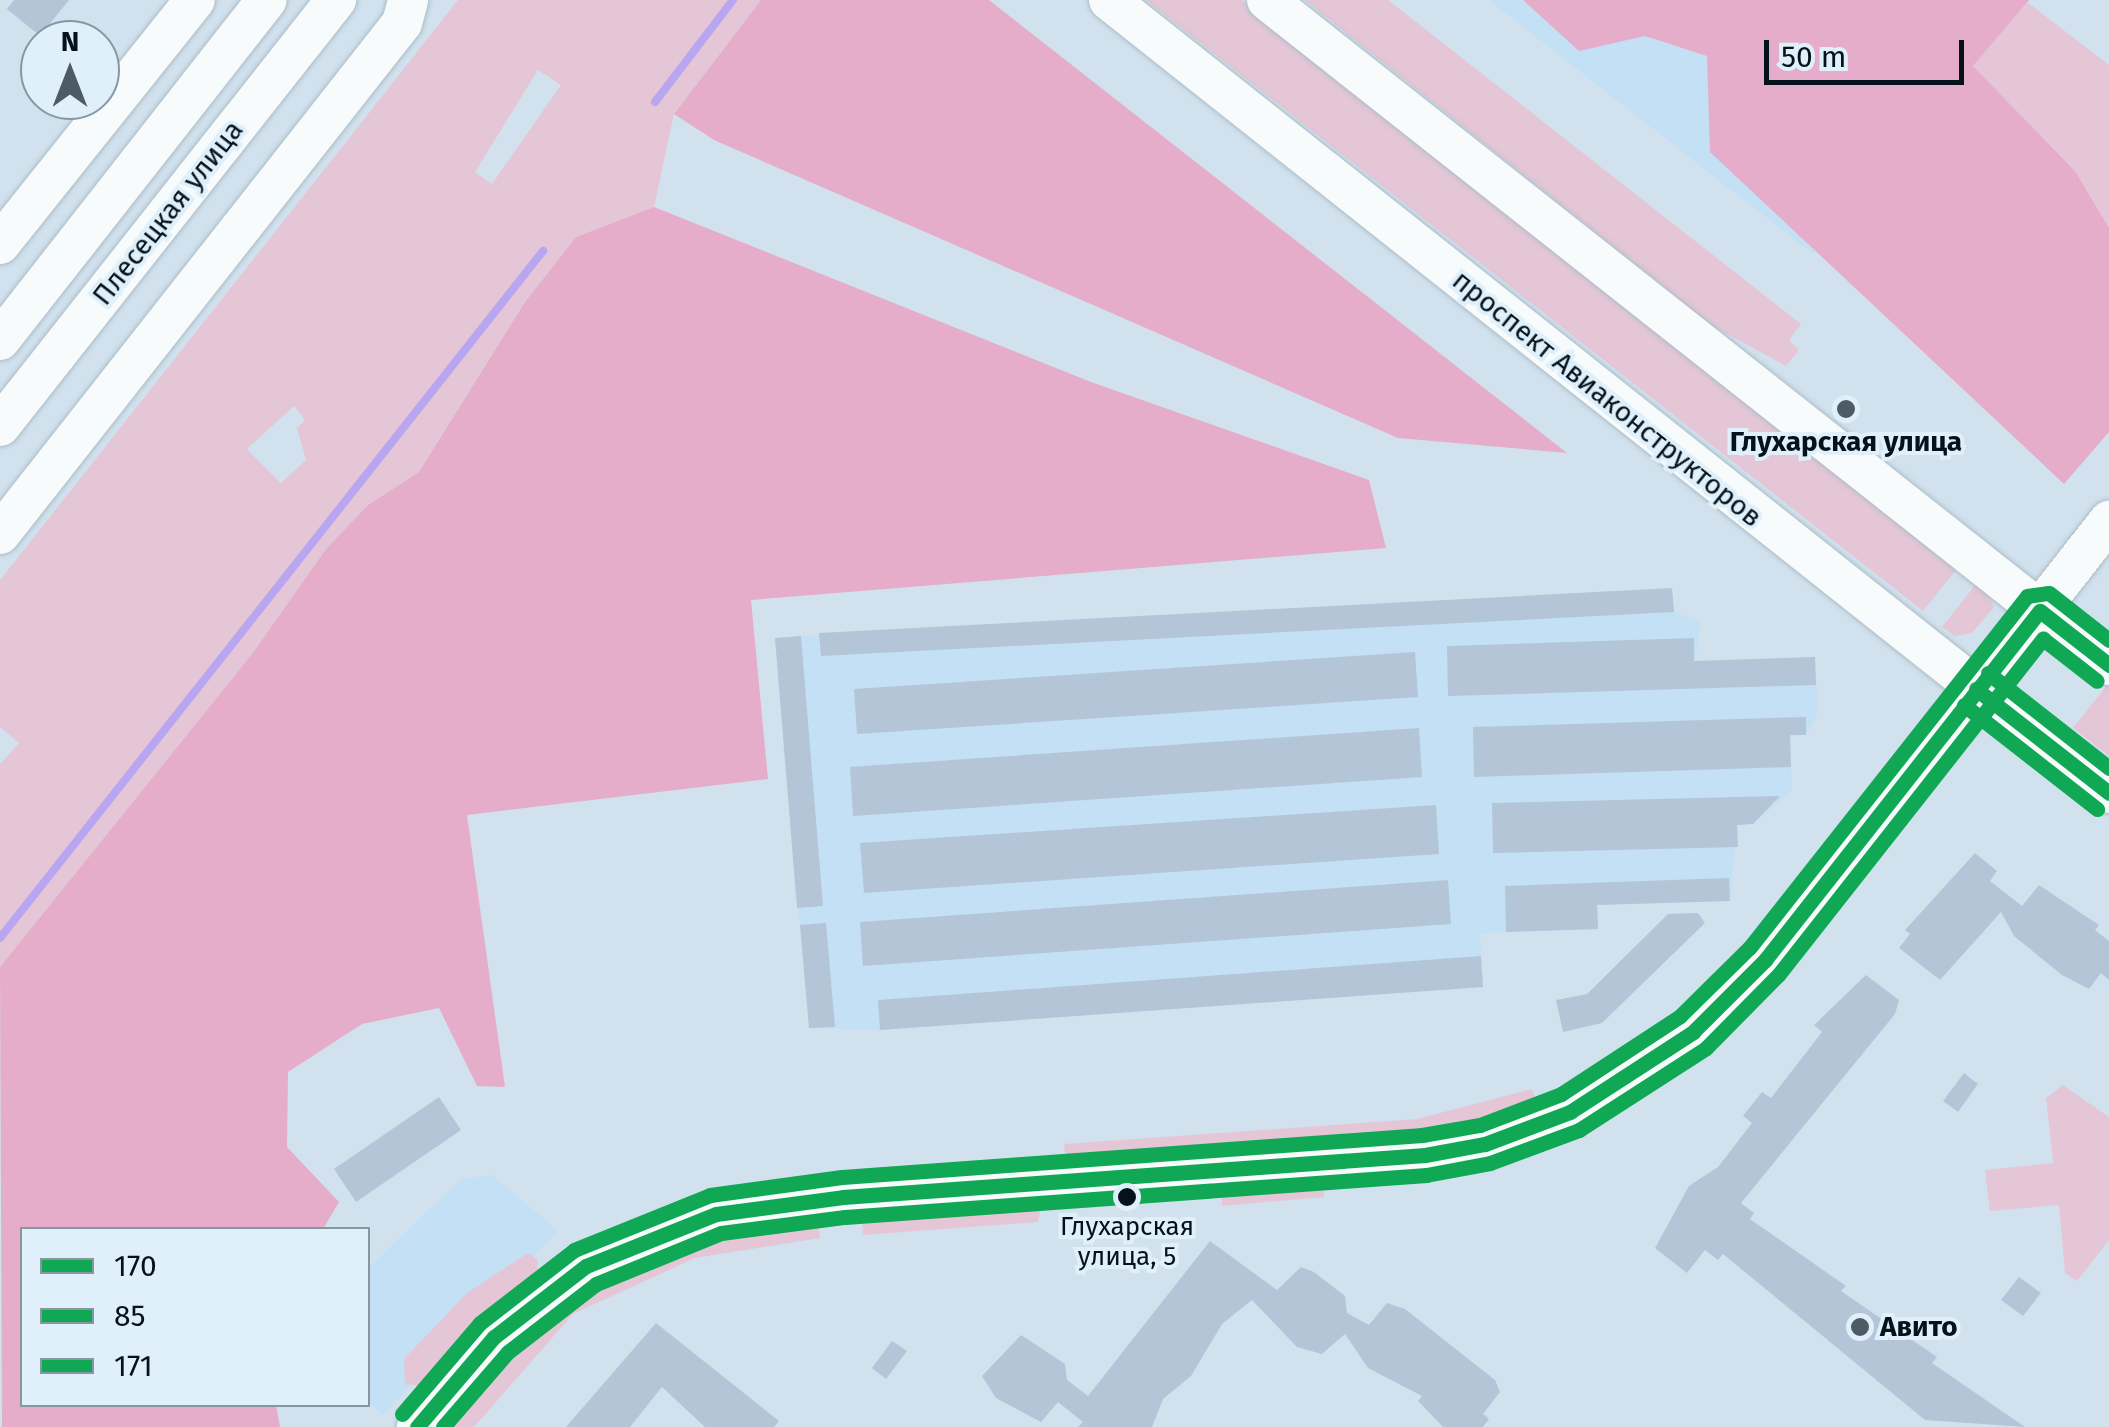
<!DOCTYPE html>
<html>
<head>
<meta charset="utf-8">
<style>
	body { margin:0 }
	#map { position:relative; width:2109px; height:1427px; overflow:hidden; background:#d1e2ee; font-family:"Fira Sans",sans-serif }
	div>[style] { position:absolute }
	.built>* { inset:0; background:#c3e0f4 }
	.green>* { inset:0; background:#e4c6d7 }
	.forest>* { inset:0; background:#e5adca }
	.stream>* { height:8px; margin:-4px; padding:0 4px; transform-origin:4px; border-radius:4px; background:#b8a6f1 }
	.building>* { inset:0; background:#b4c5d8 }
	.roads { filter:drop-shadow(0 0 2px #adbdc7) drop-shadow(0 0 2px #adbdc7) }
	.minor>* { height:40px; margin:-20px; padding:0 20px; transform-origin:20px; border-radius:20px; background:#f8fbfc }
	.bus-1>* { height:15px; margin:-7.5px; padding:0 7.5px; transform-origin:7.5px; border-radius:7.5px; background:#10a855 }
	.bus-2>* { height:15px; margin:-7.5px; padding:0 7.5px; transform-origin:7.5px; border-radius:7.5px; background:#10a855 }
	.bus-3>* { height:15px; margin:-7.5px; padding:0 7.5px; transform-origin:7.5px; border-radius:7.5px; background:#10a855 }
	.dots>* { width:28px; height:28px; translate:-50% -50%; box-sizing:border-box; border:5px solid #dff0fb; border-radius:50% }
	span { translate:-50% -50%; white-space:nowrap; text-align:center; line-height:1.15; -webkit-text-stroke:8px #dff0fb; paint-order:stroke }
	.bus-label { font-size:26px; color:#04121b }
	.street-label { font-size:28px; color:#04121b }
	.poi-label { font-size:28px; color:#04121b; font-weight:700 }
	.left { translate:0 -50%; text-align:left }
	.legend { position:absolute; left:20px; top:1227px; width:350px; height:180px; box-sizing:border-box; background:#dff0fb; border:2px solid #8797a1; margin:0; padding:12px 18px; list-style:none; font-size:30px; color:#04121b }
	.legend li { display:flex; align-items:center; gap:20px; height:50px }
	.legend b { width:50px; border:2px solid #8797a1 }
	.north { position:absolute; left:20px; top:20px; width:100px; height:100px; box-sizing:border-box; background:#dff0fb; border:2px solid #8797a1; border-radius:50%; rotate:0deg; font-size:28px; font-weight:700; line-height:40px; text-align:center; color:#04121b }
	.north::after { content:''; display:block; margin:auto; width:35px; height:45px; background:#4c5b65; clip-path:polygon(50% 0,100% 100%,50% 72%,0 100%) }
	.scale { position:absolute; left:1764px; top:40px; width:200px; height:45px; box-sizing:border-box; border:5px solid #04121b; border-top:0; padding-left:12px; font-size:30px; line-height:35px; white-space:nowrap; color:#04121b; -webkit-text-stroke:8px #dff0fb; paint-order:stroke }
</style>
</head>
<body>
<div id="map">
	<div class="built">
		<div style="clip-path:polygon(1489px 0,2029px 0,1813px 254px)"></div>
		<div style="clip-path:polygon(1672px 588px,1674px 612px,1701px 623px,1695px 661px,1815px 657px,1818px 712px,1806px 735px,1790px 736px,1792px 790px,1753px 824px,1737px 825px,1730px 901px,1598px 905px,1598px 929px,1480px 933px,1483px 987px,880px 1030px,809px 1028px,775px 638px)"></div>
		<div style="clip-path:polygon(492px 1175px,558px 1231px,382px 1415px,368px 1401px,368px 1268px,461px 1179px)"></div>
	</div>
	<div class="green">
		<div style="clip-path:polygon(evenodd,458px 0,761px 0,674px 114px,654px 207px,576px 237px,525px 302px,419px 472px,368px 505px,326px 549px,252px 654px,0 967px,0 764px,19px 743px,0 727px,0 580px,458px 0,538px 70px,561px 85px,492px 184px,475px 172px,538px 70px,458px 0,294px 406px,305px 420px,297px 428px,306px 460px,281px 483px,247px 449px,294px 406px)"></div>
		<div style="clip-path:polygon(1146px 0,1241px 0,1960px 565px,1923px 611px)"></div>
		<div style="clip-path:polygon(1305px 0,1388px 0,1801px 324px,1789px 340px,1799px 350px,1786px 366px,1711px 325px)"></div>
		<div style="clip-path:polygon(2027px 2px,2109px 65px,2109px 228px,2075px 171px,1973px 66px)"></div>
		<div style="clip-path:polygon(1979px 580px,1994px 607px,1972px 633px,1955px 636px,1942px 627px)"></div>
		<div style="clip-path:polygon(2108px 684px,2109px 684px,2109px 756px,2073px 728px)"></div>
		<div style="clip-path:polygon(2063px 1085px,2109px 1117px,2109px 1240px,2077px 1281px,2065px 1273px,2059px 1205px,1990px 1211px,1985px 1170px,2053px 1163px,2046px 1098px)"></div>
		<div style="clip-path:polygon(1532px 1089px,1539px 1109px,1419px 1134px,1066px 1163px,1064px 1144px,1417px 1119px)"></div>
		<div style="clip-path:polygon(1323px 1181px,1324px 1197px,1222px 1206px,1221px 1189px)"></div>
		<div style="clip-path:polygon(1042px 1202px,1038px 1222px,863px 1235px,862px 1214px)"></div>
		<div style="clip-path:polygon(818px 1218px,820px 1238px,695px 1258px,573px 1314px,474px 1427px,441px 1427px,506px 1351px,597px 1278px,721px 1231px)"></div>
		<div style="clip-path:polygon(528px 1253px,538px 1260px,536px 1279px,423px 1386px,405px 1384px,404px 1359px,467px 1293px)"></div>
	</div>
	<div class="forest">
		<div style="clip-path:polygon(761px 0,989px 0,1567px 453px,1398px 438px,714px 140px,674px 114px)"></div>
		<div style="clip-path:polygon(1523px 0,2029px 0,1973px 66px,2075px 171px,2109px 228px,2109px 432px,2064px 484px,1710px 152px,1707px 56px,1645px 36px,1579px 51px)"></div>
		<div style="clip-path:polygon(654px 207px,1091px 382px,1369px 480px,1386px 548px,751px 600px,768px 779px,467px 815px,505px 1087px,477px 1086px,439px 1008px,362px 1024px,288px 1072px,287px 1147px,339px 1202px,323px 1229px,22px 1230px,22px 1404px,276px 1405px,280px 1427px,2px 1427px,0 967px,252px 654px,326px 549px,368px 505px,419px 472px,525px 302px,576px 237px)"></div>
	</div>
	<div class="stream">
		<div style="left:655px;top:102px;width:128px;rotate:-52.6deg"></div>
		<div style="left:0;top:938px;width:876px;rotate:-51.68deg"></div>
	</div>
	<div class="building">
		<div style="clip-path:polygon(14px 0,69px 0,40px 36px,7px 9px)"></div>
		<div style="clip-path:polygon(1672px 588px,1674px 612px,821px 656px,819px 633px)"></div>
		<div style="clip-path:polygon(801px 636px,823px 906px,797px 908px,775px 638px)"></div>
		<div style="clip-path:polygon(1694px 638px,1694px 661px,1815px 657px,1816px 685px,1448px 696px,1447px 646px)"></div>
		<div style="clip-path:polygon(1415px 652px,1418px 697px,857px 734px,854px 689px)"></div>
		<div style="clip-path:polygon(1806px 717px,1806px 735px,1790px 735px,1791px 767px,1474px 777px,1473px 727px)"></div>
		<div style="clip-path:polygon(1419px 728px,1422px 777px,853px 816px,850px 767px)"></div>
		<div style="clip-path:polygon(1780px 796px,1753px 824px,1737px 825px,1738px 847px,1493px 853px,1492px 803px)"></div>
		<div style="clip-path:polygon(1436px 805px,1439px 854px,864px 893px,860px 843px)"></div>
		<div style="clip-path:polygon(1975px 853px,1997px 871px,1990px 881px,2022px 906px,2039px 885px,2099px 925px,2095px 930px,2109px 941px,2109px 980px,2101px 973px,2089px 989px,2062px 975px,2014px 936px,2001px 912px,1940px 980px,1899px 948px,1910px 934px,1905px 930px)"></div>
		<div style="clip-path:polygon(1729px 878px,1730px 901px,1597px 905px,1598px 929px,1506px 932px,1505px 886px)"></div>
		<div style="clip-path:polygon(1448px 880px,1451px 924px,863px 966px,860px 922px)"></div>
		<div style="clip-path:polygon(1698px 913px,1705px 923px,1602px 1023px,1563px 1032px,1556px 1000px,1587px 994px,1668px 914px)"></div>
		<div style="clip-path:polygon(826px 923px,835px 1027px,809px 1028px,800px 925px)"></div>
		<div style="clip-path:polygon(1481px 956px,1483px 987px,880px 1030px,878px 1000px)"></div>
		<div style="clip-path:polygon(1866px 975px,1899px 1000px,1895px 1014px,1741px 1203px,1754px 1213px,1750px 1219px,1846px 1286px,1841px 1291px,1937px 1357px,1932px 1363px,2025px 1427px,1925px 1420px,1723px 1254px,1718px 1260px,1705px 1250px,1687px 1273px,1655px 1248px,1689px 1186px,1718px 1167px,1752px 1123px,1743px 1116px,1762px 1092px,1771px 1098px,1822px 1032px,1814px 1025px)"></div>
		<div style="clip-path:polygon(1964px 1073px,1978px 1084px,1958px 1112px,1943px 1101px)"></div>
		<div style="clip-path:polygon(439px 1097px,461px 1130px,356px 1202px,334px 1169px)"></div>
		<div style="clip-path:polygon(1210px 1241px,1277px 1290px,1301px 1267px,1314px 1272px,1345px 1296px,1347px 1313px,1369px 1325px,1387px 1303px,1405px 1309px,1495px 1380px,1500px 1392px,1483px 1414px,1489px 1419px,1483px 1427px,1443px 1427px,1418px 1401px,1422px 1396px,1368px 1368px,1345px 1334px,1322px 1354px,1297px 1347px,1252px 1300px,1222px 1324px,1191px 1376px,1163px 1399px,1152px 1427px,1078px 1427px,1083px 1422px,1058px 1402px,1041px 1422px,996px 1398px,982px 1376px,1021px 1335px,1065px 1364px,1067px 1380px,1088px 1396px)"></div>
		<div style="clip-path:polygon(2019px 1277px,2041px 1293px,2023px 1316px,2001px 1300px)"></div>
		<div style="clip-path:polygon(656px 1323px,779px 1421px,774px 1427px,705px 1427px,662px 1387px,630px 1427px,566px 1427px)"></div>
		<div style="clip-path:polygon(892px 1341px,907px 1351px,886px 1379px,872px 1368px)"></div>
	</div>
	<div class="roads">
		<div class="minor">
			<div style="left:1109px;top:0;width:1276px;rotate:38.41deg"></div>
			<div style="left:1267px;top:0;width:1073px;rotate:38.3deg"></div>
			<div style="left:0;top:244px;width:312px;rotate:-51.4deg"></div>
			<div style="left:0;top:340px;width:432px;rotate:-51.9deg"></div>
			<div style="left:0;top:426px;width:543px;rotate:-51.74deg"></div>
			<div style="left:0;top:534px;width:650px;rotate:-51.81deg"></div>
			<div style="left:402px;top:23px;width:24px;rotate:-75deg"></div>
			<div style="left:417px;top:1427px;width:118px;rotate:-49.5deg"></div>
			<div style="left:494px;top:1337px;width:116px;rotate:-37.7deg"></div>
			<div style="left:586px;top:1266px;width:140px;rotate:-21.8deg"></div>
			<div style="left:716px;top:1214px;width:128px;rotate:-7.6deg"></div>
			<div style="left:843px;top:1197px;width:584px;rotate:-4.13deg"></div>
			<div style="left:1425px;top:1155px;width:61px;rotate:-10.4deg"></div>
			<div style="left:1485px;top:1144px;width:91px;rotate:-20.6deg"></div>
			<div style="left:1570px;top:1112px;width:147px;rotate:-33deg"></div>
			<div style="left:1693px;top:1032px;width:102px;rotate:-45deg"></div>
			<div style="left:1765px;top:960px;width:558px;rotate:-51.92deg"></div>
		</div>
	</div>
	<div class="bus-1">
		<div style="left:1976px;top:689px;width:169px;rotate:38deg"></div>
		<div style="left:417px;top:1427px;width:118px;rotate:-49.5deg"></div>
		<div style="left:494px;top:1337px;width:116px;rotate:-37.7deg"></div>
		<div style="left:586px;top:1266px;width:140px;rotate:-21.8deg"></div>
		<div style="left:716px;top:1214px;width:128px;rotate:-7.6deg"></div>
		<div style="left:843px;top:1197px;width:584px;rotate:-4.13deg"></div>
		<div style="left:1425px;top:1155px;width:61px;rotate:-10.4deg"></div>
		<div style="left:1485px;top:1144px;width:91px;rotate:-20.6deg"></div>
		<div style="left:1570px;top:1112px;width:147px;rotate:-33deg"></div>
		<div style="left:1693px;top:1032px;width:102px;rotate:-45deg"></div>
		<div style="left:1765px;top:960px;width:444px;rotate:-51.8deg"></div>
		<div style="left:2040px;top:611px;width:88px;rotate:38deg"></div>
	</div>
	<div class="bus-2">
		<div style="left:1964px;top:705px;width:169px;rotate:38deg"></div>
		<div style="left:443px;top:1427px;width:99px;rotate:-49.1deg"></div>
		<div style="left:508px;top:1352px;width:111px;rotate:-37.7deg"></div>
		<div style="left:596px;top:1284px;width:135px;rotate:-22.2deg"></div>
		<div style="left:721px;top:1233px;width:125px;rotate:-7.4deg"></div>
		<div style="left:845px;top:1217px;width:583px;rotate:-4.13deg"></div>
		<div style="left:1426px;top:1175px;width:65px;rotate:-10.6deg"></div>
		<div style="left:1490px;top:1163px;width:95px;rotate:-20.3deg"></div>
		<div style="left:1579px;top:1130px;width:151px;rotate:-32.8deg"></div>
		<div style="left:1706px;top:1048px;width:104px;rotate:-45.4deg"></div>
		<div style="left:1779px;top:974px;width:427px;rotate:-51.8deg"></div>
		<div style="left:2043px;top:639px;width:68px;rotate:37.9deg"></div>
	</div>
	<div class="bus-3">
		<div style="left:1988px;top:673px;width:154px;rotate:38.1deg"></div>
		<div style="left:402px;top:1414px;width:120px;rotate:-49.4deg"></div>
		<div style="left:480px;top:1323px;width:119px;rotate:-37.8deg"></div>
		<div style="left:574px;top:1250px;width:147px;rotate:-22deg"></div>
		<div style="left:710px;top:1195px;width:133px;rotate:-7.8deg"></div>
		<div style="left:842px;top:1177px;width:582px;rotate:-4.14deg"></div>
		<div style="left:1422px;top:1135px;width:59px;rotate:-9.8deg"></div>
		<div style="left:1480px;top:1125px;width:87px;rotate:-20.9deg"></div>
		<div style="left:1561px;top:1094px;width:142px;rotate:-33.2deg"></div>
		<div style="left:1680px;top:1016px;width:98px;rotate:-44.6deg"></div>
		<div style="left:1750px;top:947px;width:447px;rotate:-51.7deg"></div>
		<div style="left:2027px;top:596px;width:22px;rotate:-8deg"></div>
		<div style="left:2049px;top:593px;width:76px;rotate:38.1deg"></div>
	</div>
	<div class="dots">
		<div style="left:1846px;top:409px;background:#4c5b65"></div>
		<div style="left:1127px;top:1197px;background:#04121b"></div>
		<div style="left:1860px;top:1327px;background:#4c5b65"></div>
	</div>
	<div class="bus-label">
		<span style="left:1127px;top:1242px">Глухарская<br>улица, 5</span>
	</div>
	<div class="street-label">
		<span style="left:168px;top:213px;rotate:-52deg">Плесецкая улица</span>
		<span style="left:1607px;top:399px;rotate:39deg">проспект Авиаконструкторов</span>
	</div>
	<div class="poi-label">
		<span style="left:1846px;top:442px">Глухарская улица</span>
		<span class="left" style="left:1880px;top:1327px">Авито</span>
	</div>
	<ul class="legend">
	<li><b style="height:12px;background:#10a855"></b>170</li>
	<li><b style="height:12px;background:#10a855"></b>85</li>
	<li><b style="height:12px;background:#10a855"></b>171</li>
	</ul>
	<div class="north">N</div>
	<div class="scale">50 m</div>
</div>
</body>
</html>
